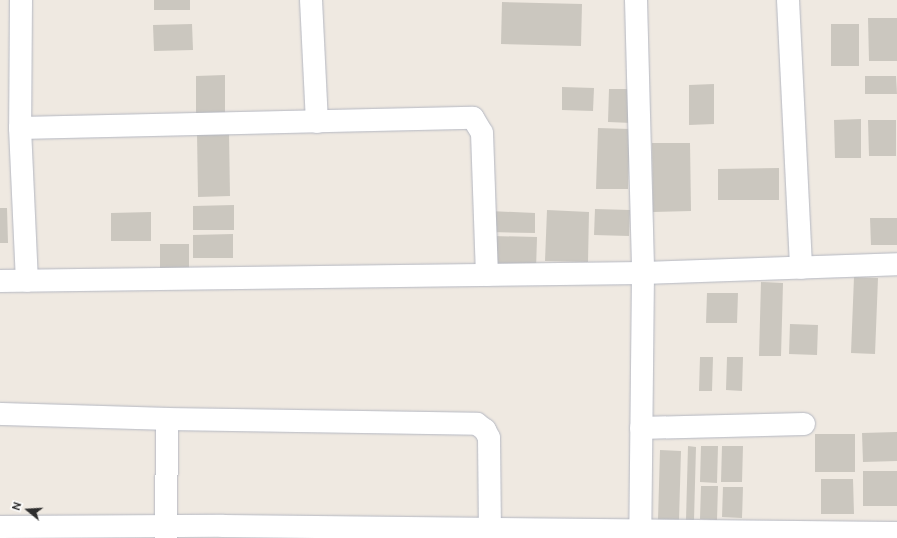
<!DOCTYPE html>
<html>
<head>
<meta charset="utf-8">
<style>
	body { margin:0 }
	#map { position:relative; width:897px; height:538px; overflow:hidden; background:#efe9e1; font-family:Ubuntu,sans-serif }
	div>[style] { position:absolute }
	.building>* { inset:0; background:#cbc7bf }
	.roads { filter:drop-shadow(0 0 1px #b4b7c1) drop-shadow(0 0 1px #b4b7c1) }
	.minor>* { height:22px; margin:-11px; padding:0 11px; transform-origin:11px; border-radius:11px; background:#fff }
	span { translate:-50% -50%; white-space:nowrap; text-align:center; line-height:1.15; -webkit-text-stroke:3.5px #fff; paint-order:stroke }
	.north { position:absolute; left:8px; top:490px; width:40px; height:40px; -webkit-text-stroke:3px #fff; paint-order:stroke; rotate:288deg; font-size:11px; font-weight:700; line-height:16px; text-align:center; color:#2e2e2e }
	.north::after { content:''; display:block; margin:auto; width:14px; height:18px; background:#2e2e2e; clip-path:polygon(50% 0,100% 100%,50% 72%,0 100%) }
</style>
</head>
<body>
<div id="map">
	<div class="building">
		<div style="clip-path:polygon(154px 0,190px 0,190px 10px,154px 10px)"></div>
		<div style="clip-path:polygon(502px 2px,582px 4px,581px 46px,501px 44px)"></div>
		<div style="clip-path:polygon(868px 18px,897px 18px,897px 61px,869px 61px)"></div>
		<div style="clip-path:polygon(192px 24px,193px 50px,154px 51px,153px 25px)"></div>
		<div style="clip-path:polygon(831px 24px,859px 24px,859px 66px,831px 66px)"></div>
		<div style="clip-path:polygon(225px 75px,225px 113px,196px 114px,196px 76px)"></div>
		<div style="clip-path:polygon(865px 76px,896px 76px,897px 94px,865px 94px)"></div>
		<div style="clip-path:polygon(714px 84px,714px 124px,689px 125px,689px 85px)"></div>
		<div style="clip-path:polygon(562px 87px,594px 88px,593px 111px,562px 110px)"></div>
		<div style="clip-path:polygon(609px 89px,633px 89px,632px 123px,608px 122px)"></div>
		<div style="clip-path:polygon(861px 119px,861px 158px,835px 158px,834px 120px)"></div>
		<div style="clip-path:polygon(868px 120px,896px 120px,896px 156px,869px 156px)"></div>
		<div style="clip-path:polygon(598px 128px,630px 129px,628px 189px,596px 189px)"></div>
		<div style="clip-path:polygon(197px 133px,229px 133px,230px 196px,198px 197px)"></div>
		<div style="clip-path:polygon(652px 143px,690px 143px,691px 211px,653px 212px)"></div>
		<div style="clip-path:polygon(779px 168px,779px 200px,718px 200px,718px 169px)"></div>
		<div style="clip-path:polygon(234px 205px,234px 230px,193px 230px,193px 206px)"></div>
		<div style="clip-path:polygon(0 208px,7px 208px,8px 243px,0 243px)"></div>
		<div style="clip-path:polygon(595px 209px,630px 210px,629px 236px,594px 235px)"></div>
		<div style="clip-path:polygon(547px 210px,589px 212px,588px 262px,545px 261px)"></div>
		<div style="clip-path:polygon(490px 211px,535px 213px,535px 233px,490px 232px)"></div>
		<div style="clip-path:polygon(151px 212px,151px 241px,111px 241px,111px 213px)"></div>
		<div style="clip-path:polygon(870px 218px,897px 218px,897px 245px,871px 245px)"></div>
		<div style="clip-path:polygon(233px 234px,233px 258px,193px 258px,193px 235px)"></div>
		<div style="clip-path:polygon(492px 236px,537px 237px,536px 269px,491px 267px)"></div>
		<div style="clip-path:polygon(160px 244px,189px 244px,189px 271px,160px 271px)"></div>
		<div style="clip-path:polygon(854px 277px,878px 278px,875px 354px,851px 353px)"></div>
		<div style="clip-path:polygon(761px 282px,783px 283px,781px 356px,759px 356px)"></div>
		<div style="clip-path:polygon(707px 293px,738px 293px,737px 323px,706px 323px)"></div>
		<div style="clip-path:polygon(790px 324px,818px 325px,817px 355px,789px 354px)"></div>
		<div style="clip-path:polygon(700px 357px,713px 357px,712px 391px,699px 391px)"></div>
		<div style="clip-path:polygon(727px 357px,743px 357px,742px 391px,726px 390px)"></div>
		<div style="clip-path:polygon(897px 432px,897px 461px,863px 462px,862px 433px)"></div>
		<div style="clip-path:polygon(815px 434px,855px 434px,855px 472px,815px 472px)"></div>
		<div style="clip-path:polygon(688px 446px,696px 447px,694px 520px,686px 520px)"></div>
		<div style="clip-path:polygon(701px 446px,718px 446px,717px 483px,700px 482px)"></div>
		<div style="clip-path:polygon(722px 446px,743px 446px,742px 482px,721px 482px)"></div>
		<div style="clip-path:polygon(660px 450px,681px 451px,679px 520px,658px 520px)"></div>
		<div style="clip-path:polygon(863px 471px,897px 471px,897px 506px,863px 506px)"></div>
		<div style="clip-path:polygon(821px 479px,853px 479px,854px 514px,821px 514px)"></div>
		<div style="clip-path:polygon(701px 486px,718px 486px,717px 520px,700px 519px)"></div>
		<div style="clip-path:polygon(723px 487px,743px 487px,742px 518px,722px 517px)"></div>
	</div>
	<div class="roads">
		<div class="minor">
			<div style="left:21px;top:0;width:128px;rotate:90.4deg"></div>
			<div style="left:20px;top:128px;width:153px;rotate:87.4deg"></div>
			<div style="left:311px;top:0;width:122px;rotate:87.2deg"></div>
			<div style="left:636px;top:0;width:273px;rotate:88.5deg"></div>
			<div style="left:643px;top:273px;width:265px;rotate:90.6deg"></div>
			<div style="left:788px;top:0;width:268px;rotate:87.2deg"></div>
			<div style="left:20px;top:128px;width:453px;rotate:-1.3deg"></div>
			<div style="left:473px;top:118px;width:17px;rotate:59deg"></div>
			<div style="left:482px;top:133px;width:142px;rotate:88deg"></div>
			<div style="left:0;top:281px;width:643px;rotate:-0.71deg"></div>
			<div style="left:643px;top:273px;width:254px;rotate:-2deg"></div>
			<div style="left:0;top:414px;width:167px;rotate:1.7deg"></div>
			<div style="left:167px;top:419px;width:119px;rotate:90.5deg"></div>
			<div style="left:167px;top:419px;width:310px;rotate:0.9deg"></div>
			<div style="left:477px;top:424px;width:10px;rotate:37deg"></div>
			<div style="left:485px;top:430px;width:9px;rotate:63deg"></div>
			<div style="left:489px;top:438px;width:92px;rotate:89.4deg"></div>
			<div style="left:641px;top:428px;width:163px;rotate:-1.4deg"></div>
			<div style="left:0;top:527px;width:223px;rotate:-0.3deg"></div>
			<div style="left:223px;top:526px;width:674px;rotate:0.6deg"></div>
		</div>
	</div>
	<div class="north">N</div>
</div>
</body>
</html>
